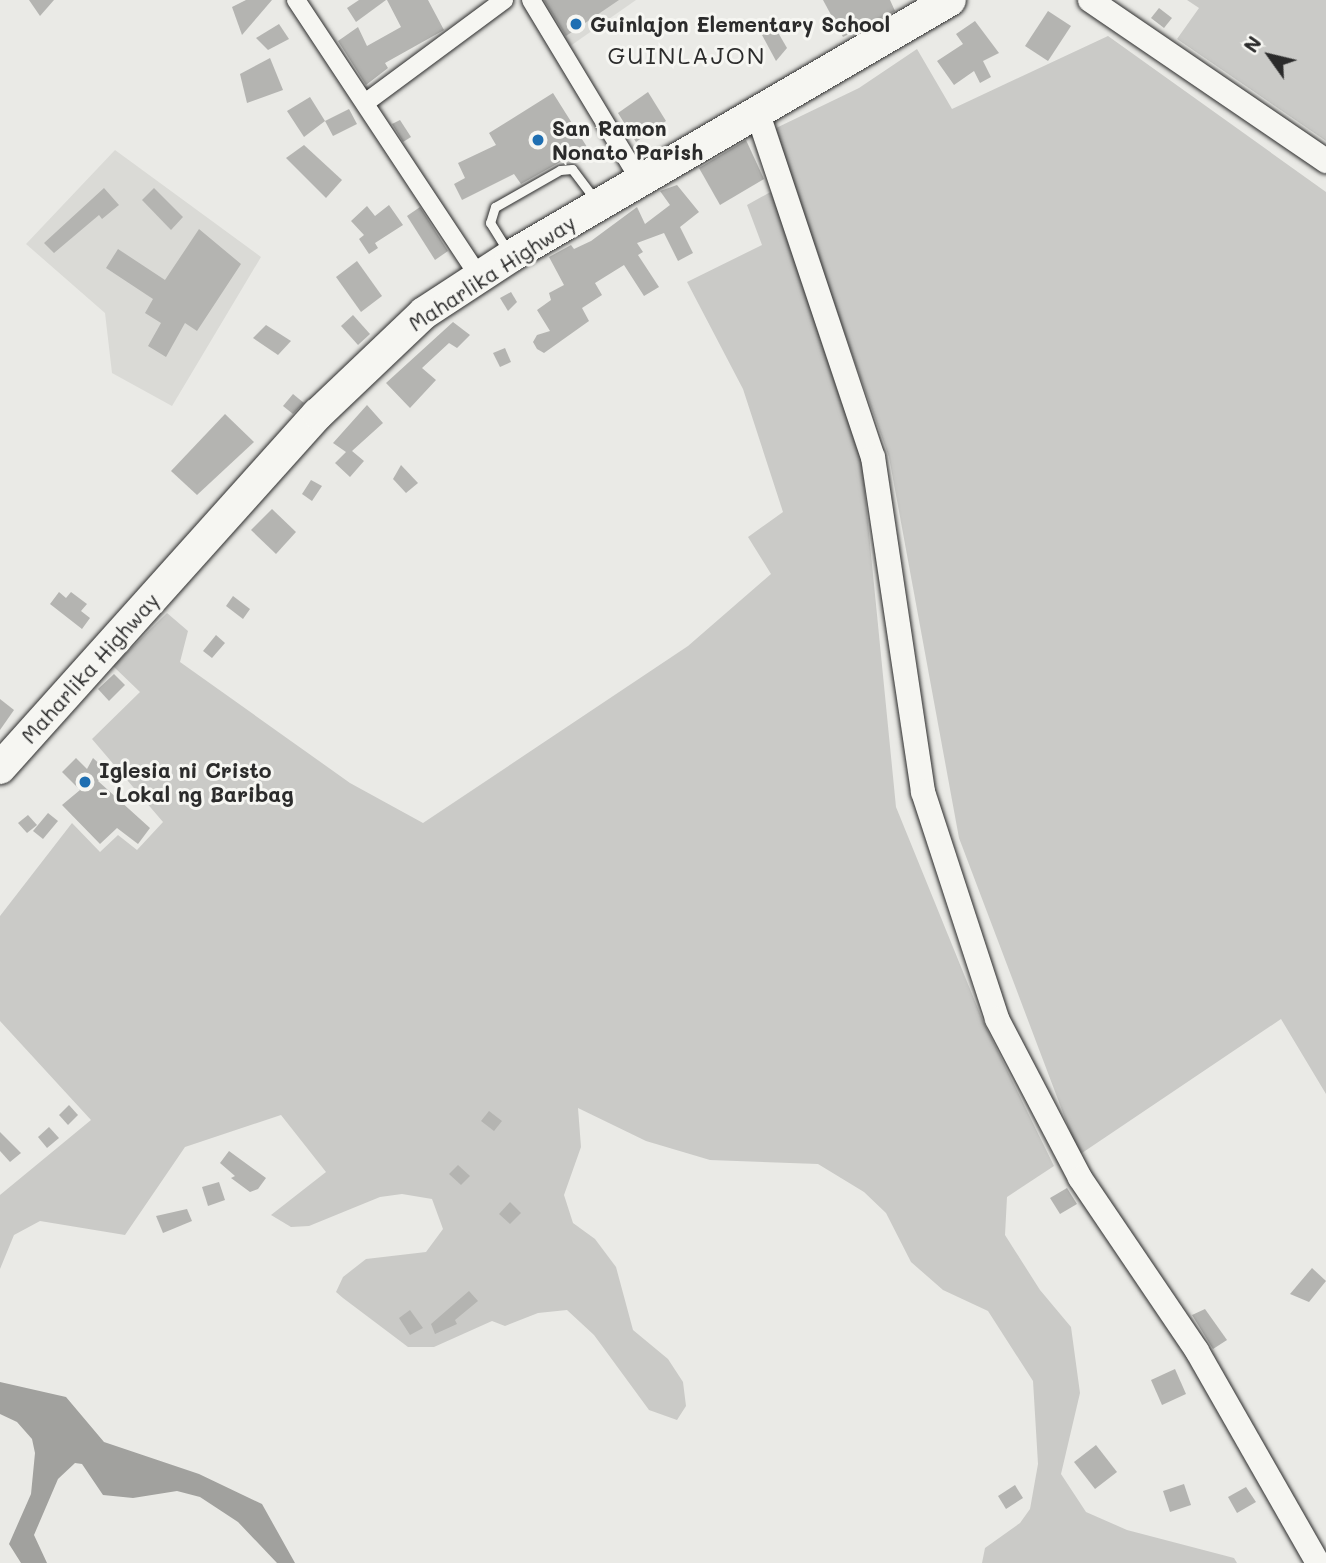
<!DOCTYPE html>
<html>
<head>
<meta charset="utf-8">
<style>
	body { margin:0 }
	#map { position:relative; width:1326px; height:1563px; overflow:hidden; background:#eaeae6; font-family:Mali,sans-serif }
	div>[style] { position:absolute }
	.built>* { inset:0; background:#dadad6 }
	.green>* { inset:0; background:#cacac7 }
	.water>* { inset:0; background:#a1a19e }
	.building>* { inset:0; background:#b4b4b1 }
	.roads { filter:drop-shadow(0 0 2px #2b2b2b) drop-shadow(0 0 2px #2b2b2b) }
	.lane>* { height:9px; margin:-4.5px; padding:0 4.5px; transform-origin:4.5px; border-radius:4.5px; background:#f6f6f2 }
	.street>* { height:18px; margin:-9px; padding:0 9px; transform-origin:9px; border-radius:9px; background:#f6f6f2 }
	.secondary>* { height:24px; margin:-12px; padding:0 12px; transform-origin:12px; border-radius:12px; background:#f6f6f2 }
	.highway>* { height:32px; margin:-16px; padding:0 16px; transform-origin:16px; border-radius:16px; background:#f6f6f2 }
	.dots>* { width:19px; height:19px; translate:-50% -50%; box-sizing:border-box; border:4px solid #f6f6f2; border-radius:50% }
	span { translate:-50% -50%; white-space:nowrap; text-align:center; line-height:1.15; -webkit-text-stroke:6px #f6f6f2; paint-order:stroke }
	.poi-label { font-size:21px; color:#2b2b2b; font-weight:700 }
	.left { translate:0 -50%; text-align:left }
	.street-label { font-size:21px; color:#2b2b2b }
	.quarter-label { font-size:24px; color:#2b2b2b; letter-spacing:2px }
	.north { position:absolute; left:1235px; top:21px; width:70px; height:70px; -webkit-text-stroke:5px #f6f6f2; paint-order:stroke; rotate:304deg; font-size:19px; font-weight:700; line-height:28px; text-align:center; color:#2b2b2b }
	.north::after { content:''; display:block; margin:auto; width:24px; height:32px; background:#2b2b2b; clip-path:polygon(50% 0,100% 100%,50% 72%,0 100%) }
</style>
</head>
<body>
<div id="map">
	<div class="built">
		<div style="clip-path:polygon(536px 0,636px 0,566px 49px)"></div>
		<div style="clip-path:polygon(115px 150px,261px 257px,172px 406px,112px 373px,105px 313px,26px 244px)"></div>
	</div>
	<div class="green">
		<div style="clip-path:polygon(1187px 0,1326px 0,1326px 141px,1177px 39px,1199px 8px)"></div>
		<div style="clip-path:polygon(1108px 36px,1326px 192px,1326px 1094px,1281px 1019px,1079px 1155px,959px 838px,889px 457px,772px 130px,859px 88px,917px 49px,952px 109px)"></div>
		<div style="clip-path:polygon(776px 189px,862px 463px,896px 807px,983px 1021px,1054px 1166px,1007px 1197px,1005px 1235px,1040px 1290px,1071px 1327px,1080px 1393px,1061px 1474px,1086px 1512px,1127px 1530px,1234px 1558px,1237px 1563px,982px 1563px,985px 1548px,1020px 1523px,1030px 1509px,1038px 1464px,1033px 1381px,988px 1311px,943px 1290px,911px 1262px,886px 1213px,864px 1192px,818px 1164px,710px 1160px,646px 1141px,578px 1108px,581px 1147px,564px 1195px,573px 1223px,595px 1239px,616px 1267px,633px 1330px,668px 1359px,683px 1382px,686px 1406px,677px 1420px,649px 1410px,594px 1335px,567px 1310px,538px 1313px,505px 1326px,492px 1321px,434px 1347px,408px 1347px,343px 1298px,336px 1292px,343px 1277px,366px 1259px,426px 1252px,443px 1229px,432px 1199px,402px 1194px,380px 1197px,309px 1226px,291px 1227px,271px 1215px,326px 1172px,281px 1115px,185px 1147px,125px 1235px,40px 1221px,14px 1235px,0 1269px,0 1195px,91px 1120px,0 1021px,0 916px,72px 823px,100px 852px,118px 835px,137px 850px,163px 822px,92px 739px,140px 692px,113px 666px,167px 613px,188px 631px,180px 662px,350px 783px,423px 823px,688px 646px,771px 574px,748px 537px,783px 512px,743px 389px,687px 282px,762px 245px,747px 205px)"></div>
	</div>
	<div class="water">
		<div style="clip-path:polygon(0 1382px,66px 1397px,104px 1442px,199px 1474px,262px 1504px,295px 1563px,277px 1563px,238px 1522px,200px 1497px,177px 1491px,133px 1498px,103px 1495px,82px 1464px,75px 1463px,58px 1479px,34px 1535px,47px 1563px,21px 1563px,9px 1544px,31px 1494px,35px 1453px,32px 1439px,17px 1422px,0 1414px)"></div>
	</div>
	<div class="building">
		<div style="clip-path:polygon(29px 0,54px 0,40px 16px)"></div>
		<div style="clip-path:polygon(246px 0,272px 0,242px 35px,232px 7px)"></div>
		<div style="clip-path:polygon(359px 0,386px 0,356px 22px,347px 8px)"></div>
		<div style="clip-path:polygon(387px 0,428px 0,444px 30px,385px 63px,388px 68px,366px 85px,338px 41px,358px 27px,367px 46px,401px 27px)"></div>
		<div style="clip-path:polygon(544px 0,619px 0,566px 36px)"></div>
		<div style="clip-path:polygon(823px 0,890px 0,895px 11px,843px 37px)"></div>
		<div style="clip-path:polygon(1159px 8px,1172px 18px,1164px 28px,1151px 18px)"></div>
		<div style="clip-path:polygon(1048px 11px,1071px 26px,1048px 61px,1025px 46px)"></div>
		<div style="clip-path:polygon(975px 21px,999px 53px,983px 61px,991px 77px,980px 83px,974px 71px,954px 85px,937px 61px,963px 44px,956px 34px)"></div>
		<div style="clip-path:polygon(279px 24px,289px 39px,268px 50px,256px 38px)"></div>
		<div style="clip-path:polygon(776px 29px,787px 48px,776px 61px,762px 35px)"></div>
		<div style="clip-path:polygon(270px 58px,283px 90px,247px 103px,240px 74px)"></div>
		<div style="clip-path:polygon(648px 92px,666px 121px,636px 142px,618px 113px)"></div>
		<div style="clip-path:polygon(553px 93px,587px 147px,521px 184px,514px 174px,462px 200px,454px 184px,465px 178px,458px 163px,496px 145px,489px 133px)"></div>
		<div style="clip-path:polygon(310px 97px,325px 121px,304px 137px,287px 111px)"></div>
		<div style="clip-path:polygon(349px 109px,357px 124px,333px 136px,325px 121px)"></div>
		<div style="clip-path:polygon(400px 120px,411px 137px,403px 142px,392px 124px)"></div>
		<div style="clip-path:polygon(746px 140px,764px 179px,720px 205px,699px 168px)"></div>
		<div style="clip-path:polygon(304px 145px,342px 180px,326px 198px,286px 158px)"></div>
		<div style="clip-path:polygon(677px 185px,699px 212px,680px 227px,693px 253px,678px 261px,664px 233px,637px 243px,643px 252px,638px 255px,659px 287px,644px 296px,624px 265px,595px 283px,602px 295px,582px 308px,589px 321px,544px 353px,537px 349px,533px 342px,537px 335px,550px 331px,537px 310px,551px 300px,549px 293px,564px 285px,549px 257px,571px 245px,574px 249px,591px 241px,637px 207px,645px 224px,670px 205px,660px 191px)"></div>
		<div style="clip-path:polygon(104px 188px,119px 205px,102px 219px,99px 215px,54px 253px,44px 243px)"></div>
		<div style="clip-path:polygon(154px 188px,183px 217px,171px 230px,142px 200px)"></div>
		<div style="clip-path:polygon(389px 205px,403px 225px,375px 243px,378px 248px,369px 254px,359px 239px,364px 235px,351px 221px,367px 206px,375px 216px)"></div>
		<div style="clip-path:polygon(420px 207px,448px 251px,435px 260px,407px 216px)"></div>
		<div style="clip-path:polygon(199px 229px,241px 264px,197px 331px,185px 323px,166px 357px,148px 346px,161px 323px,145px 313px,153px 299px,106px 268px,118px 249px,165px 280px)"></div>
		<div style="clip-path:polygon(357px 261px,382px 296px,361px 312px,336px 277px)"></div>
		<div style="clip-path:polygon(511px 292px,517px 302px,508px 311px,500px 298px)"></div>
		<div style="clip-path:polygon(353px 315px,370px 334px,358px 345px,341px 326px)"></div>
		<div style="clip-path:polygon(453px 322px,470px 335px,457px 348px,449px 343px,422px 368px,436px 380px,410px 408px,386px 383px)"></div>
		<div style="clip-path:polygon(266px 325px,291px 341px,278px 355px,253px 338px)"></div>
		<div style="clip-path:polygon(505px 348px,511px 362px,500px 367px,493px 353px)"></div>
		<div style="clip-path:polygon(293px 394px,304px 403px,293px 414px,283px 406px)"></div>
		<div style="clip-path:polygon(367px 405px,383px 423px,352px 451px,364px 461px,350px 477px,335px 463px,346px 452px,333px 443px)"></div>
		<div style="clip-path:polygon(225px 414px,254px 442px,197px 495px,171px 471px)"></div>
		<div style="clip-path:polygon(401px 465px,418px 483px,406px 493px,393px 479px)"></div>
		<div style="clip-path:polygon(311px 480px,322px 486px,312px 501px,302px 494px)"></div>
		<div style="clip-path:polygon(272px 509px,296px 532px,276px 554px,251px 530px)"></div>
		<div style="clip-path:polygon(59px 592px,66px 598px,71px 592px,87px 604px,81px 611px,90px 618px,82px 629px,50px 604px)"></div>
		<div style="clip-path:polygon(233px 596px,250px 609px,243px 619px,226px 606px)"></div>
		<div style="clip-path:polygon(216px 635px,225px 643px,212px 658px,203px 651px)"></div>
		<div style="clip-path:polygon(114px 674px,125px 685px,109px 701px,98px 689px)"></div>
		<div style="clip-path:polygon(0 699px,14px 710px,0 730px)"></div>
		<div style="clip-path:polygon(76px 758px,87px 769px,93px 758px,107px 771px,98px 781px,150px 828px,138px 844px,117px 828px,100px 844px,62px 805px,80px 790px,62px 772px)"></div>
		<div style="clip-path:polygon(48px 813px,58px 821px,43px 839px,33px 831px)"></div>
		<div style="clip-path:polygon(28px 815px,37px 825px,27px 833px,18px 823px)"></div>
		<div style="clip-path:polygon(69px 1105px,78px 1115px,68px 1125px,59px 1115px)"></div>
		<div style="clip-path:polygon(489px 1111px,502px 1121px,494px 1131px,481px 1121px)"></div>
		<div style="clip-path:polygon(49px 1127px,59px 1138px,47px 1148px,38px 1137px)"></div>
		<div style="clip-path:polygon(0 1132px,21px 1153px,10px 1162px,0 1151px)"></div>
		<div style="clip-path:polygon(229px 1151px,266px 1178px,258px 1189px,250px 1192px,231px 1178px,235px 1176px,220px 1163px)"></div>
		<div style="clip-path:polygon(458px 1165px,470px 1176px,461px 1185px,449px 1174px)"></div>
		<div style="clip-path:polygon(219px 1182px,225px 1200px,208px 1206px,202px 1187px)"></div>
		<div style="clip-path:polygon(1067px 1188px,1077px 1204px,1060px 1214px,1050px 1198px)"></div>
		<div style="clip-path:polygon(510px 1202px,521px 1213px,510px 1224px,499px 1214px)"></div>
		<div style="clip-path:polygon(187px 1209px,192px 1221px,163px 1233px,156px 1216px)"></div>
		<div style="clip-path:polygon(1312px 1268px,1326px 1281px,1309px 1302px,1290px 1294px)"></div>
		<div style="clip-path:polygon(469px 1291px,478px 1301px,455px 1320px,457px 1324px,435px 1334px,431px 1324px)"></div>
		<div style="clip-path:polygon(1205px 1309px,1227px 1340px,1213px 1349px,1192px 1315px)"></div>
		<div style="clip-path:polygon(410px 1310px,423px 1328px,410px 1335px,399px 1318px)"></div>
		<div style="clip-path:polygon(1175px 1369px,1186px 1394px,1162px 1405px,1151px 1380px)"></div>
		<div style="clip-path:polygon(1096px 1445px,1117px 1472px,1095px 1489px,1074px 1462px)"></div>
		<div style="clip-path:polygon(1184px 1484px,1191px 1505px,1170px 1512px,1163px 1491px)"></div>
		<div style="clip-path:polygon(1015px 1485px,1023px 1498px,1006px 1509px,998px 1496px)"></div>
		<div style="clip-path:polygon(1246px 1487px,1256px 1502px,1237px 1513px,1228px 1497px)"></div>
	</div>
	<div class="roads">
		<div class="lane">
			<div style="left:509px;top:253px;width:36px;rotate:-122deg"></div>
			<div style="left:490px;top:223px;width:17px;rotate:-73deg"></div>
			<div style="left:495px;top:207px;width:75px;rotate:-29.6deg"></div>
			<div style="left:560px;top:170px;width:12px;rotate:-5deg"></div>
			<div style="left:572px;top:169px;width:39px;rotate:53deg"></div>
		</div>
		<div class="street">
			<div style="left:296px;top:0;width:331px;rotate:56.5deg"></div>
			<div style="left:531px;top:0;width:209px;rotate:58.9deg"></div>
			<div style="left:365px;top:103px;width:173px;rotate:-36.5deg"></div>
		</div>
		<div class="secondary">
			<div style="left:1090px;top:0;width:286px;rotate:34.3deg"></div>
			<div style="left:757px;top:111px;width:365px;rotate:71.5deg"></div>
			<div style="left:873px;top:457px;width:339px;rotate:81.5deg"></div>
			<div style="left:923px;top:792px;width:239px;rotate:71.9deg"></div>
			<div style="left:997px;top:1019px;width:179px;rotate:62.4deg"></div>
			<div style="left:1080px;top:1178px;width:209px;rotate:55.9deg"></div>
			<div style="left:1197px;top:1351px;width:244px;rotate:60.3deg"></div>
		</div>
		<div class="highway">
			<div style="left:0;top:768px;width:476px;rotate:-48.1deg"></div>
			<div style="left:318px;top:414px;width:146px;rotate:-43.6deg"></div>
			<div style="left:424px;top:313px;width:104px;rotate:-33.2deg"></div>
			<div style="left:511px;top:256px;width:508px;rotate:-30.25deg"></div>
		</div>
	</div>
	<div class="dots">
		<div style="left:576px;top:24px;background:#1f6fb2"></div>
		<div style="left:538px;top:140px;background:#1f6fb2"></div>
		<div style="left:85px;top:782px;background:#1f6fb2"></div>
	</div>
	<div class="poi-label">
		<span class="left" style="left:590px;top:24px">Guinlajon Elementary School</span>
		<span class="left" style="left:552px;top:140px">San Ramon<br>Nonato Parish</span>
		<span class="left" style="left:99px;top:782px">Iglesia ni Cristo<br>- Lokal ng Baribag</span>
	</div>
	<div class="street-label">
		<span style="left:492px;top:273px;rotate:-33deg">Maharlika Highway</span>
		<span style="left:90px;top:668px;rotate:-48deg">Maharlika Highway</span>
	</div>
	<div class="quarter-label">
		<span style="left:687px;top:55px">GUINLAJON</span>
	</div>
	<div class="north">N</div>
</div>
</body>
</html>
